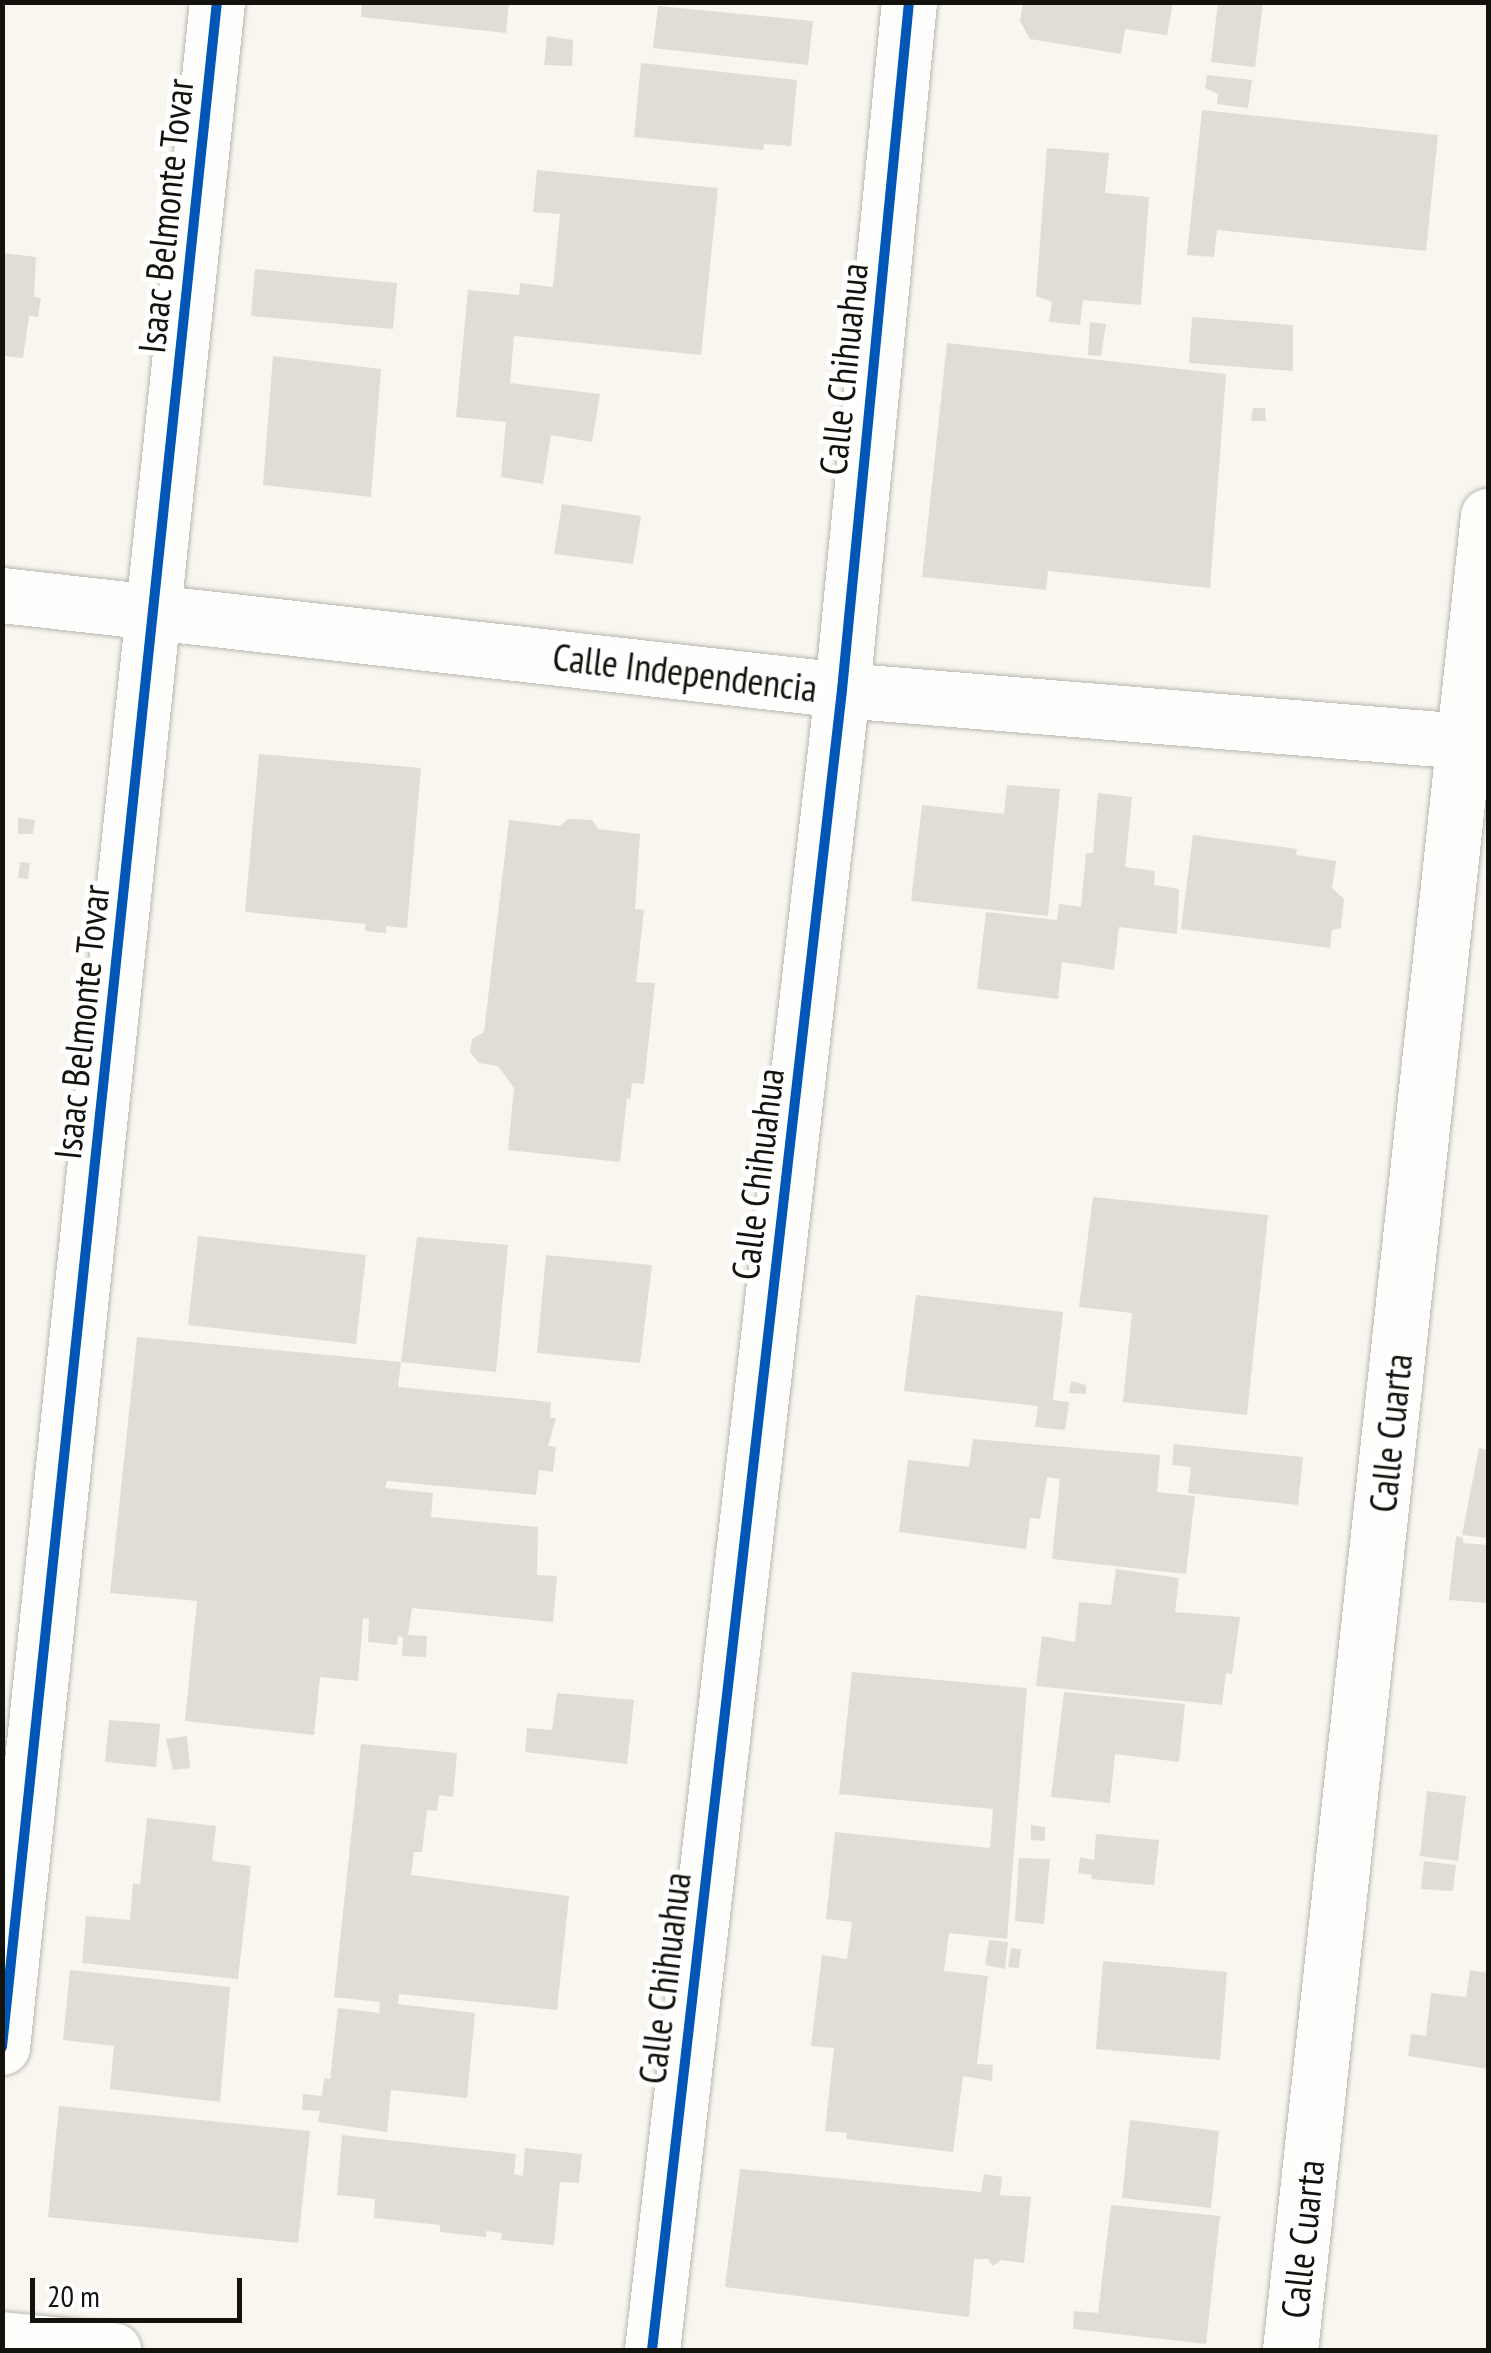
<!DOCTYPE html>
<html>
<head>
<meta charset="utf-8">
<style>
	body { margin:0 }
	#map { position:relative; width:1491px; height:2353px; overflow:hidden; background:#f8f6ee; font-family:"PT Sans Narrow",sans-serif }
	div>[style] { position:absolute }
	.building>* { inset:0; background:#e0ddd7 }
	.roads { filter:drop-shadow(0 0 2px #b8b7b0) drop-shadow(0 0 2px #b8b7b0) }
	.minor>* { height:55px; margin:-27.5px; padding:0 27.5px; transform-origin:27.5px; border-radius:27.5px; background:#fefefc }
	.tertiary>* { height:55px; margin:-27.5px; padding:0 27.5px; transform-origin:27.5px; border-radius:27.5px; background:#fefefc }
	.secondary>* { height:55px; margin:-27.5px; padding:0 27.5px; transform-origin:27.5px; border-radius:27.5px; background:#fefefc }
	.cycleway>* { height:10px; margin:-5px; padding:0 5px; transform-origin:5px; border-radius:5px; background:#0057b8 }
	span { translate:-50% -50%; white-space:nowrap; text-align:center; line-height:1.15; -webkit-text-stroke:10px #fff; paint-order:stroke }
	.street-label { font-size:38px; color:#13120c }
	.frame { position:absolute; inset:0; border:5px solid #13120c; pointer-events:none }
	.scale { position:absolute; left:30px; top:2278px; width:212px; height:45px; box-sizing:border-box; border:5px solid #13120c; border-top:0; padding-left:12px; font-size:30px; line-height:35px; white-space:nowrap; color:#13120c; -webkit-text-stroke:8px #fff; paint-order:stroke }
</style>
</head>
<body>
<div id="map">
	<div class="building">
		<div style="clip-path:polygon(362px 2px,509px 2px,506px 33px,361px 17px)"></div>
		<div style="clip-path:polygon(1023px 2px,1173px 2px,1167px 35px,1125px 29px,1121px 54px,1030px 39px,1020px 21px)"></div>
		<div style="clip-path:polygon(1218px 2px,1263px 2px,1255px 67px,1211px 62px)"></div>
		<div style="clip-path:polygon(658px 6px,813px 21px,808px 65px,653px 48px)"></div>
		<div style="clip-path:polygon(547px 36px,573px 40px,572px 66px,544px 65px)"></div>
		<div style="clip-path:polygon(641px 63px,797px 80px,791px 146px,764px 144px,763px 150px,634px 137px)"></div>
		<div style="clip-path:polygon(1207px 75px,1252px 80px,1248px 108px,1217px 104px,1218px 94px,1205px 88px)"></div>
		<div style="clip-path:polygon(1202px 110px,1438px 135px,1426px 251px,1217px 230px,1214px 257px,1187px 255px)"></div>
		<div style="clip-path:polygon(1047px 148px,1109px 153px,1105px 193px,1149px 197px,1141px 305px,1083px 300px,1080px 325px,1049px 322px,1052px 302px,1036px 296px)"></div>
		<div style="clip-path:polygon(537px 170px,718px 188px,701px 355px,514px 336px,510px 383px,600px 394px,592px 442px,551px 435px,543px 484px,501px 477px,506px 422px,456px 417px,468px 290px,519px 295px,520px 283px,553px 287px,560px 214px,533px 212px)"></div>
		<div style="clip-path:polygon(2px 253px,36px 257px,34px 297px,41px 298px,38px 317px,29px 316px,23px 358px,2px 356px)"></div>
		<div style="clip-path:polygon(255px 269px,397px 283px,393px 329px,251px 316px)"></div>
		<div style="clip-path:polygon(1192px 317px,1293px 325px,1293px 371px,1189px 363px)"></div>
		<div style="clip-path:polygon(1090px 322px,1106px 324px,1101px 356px,1088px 355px)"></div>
		<div style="clip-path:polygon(947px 343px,1226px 374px,1210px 588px,1048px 571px,1046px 590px,922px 577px)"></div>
		<div style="clip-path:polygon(273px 356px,381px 369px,371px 497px,263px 485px)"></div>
		<div style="clip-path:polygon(1253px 408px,1265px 408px,1266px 421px,1251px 421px)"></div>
		<div style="clip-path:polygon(562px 504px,641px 516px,633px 564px,554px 554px)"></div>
		<div style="clip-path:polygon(259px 754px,421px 768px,407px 928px,386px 926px,386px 933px,365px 931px,366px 924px,245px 912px)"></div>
		<div style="clip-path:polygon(1007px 785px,1060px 789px,1048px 916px,911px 901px,922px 805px,1004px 814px)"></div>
		<div style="clip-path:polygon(1098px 793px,1132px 797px,1125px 867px,1155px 871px,1154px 885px,1179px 889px,1177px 934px,1119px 927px,1114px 970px,1062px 962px,1058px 999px,977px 989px,986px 912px,1057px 920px,1059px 904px,1081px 907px,1086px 853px,1093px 853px)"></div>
		<div style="clip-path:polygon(18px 818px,35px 820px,33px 834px,18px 834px)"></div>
		<div style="clip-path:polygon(568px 819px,592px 820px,598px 829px,640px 834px,635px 909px,644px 910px,636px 982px,655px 983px,644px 1084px,632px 1083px,630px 1099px,627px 1098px,620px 1162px,508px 1150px,514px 1088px,498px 1066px,479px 1063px,470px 1052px,472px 1039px,484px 1032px,509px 820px,560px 826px)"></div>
		<div style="clip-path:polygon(1193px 835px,1297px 849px,1296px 855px,1336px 861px,1332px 888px,1344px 899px,1341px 928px,1332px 930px,1330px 948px,1181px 929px)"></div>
		<div style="clip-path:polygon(20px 862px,30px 863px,28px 879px,18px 878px)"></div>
		<div style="clip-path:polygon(1093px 1197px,1268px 1215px,1247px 1415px,1123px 1402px,1132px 1313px,1079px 1307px)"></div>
		<div style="clip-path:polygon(198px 1236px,366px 1255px,356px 1344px,188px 1325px)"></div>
		<div style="clip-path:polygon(417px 1237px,508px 1245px,496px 1372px,401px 1362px)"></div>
		<div style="clip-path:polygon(546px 1255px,652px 1265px,640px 1363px,537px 1353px)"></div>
		<div style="clip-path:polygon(916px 1295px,1063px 1312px,1053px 1400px,1069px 1402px,1065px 1430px,1035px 1427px,1038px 1406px,904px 1391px)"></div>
		<div style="clip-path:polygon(137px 1337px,401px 1362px,398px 1387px,551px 1402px,550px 1418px,556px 1418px,548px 1446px,556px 1447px,553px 1472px,539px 1470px,536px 1495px,387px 1481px,385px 1488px,433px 1493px,431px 1517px,538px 1527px,537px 1575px,557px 1576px,553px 1622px,412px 1608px,408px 1635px,427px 1636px,426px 1657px,402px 1656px,403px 1637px,398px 1636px,397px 1645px,368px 1642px,369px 1619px,363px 1618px,358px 1681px,320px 1677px,314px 1735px,185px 1721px,197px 1601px,110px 1593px)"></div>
		<div style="clip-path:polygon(1071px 1381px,1086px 1385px,1086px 1394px,1069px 1393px)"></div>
		<div style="clip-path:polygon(973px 1439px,1160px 1455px,1157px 1492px,1195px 1496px,1186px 1574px,1052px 1559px,1060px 1479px,1047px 1477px,1040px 1519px,1030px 1518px,1026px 1549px,899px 1532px,908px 1460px,969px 1467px)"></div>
		<div style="clip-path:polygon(1174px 1444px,1303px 1457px,1298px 1505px,1188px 1493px,1191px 1467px,1172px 1465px)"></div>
		<div style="clip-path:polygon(1479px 1448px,1488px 1450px,1488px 1538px,1462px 1535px)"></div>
		<div style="clip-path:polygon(1456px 1536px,1463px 1538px,1463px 1543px,1488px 1545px,1488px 1603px,1449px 1600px)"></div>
		<div style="clip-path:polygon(1116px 1569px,1179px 1578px,1175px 1612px,1240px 1617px,1232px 1674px,1226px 1673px,1222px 1705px,1036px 1686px,1042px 1636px,1075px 1642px,1079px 1602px,1111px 1605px)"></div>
		<div style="clip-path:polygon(852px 1672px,1027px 1688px,1007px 1939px,949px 1933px,944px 1971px,988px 1976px,977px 2064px,993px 2065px,992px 2081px,963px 2076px,953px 2152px,846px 2139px,847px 2133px,825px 2131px,834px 2048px,811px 2046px,822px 1955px,847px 1959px,852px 1922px,826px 1919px,835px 1832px,990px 1848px,993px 1809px,839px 1794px)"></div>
		<div style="clip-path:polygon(1064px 1692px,1185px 1704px,1179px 1762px,1115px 1754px,1110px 1803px,1051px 1797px)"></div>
		<div style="clip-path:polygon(557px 1693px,634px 1700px,627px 1764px,525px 1752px,527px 1728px,552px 1730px)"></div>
		<div style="clip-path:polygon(109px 1720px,160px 1724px,156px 1767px,105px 1762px)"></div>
		<div style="clip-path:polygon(187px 1736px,190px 1768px,173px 1770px,166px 1739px)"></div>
		<div style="clip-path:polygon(361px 1744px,457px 1753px,453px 1797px,439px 1795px,437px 1811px,427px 1810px,422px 1852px,414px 1852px,411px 1875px,569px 1896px,557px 2010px,399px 1994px,398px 2004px,475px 2013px,467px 2098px,391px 2090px,387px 2132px,318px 2122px,320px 2111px,302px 2110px,303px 2094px,322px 2096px,324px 2078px,330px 2079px,338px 2008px,379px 2013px,380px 2002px,334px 1997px)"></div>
		<div style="clip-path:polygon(1427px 1791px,1466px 1796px,1458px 1861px,1420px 1856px)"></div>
		<div style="clip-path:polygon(147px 1818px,216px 1826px,212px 1861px,251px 1866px,238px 1979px,82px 1963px,86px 1916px,130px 1920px,133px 1883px,140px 1885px)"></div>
		<div style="clip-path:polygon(1031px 1825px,1045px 1827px,1045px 1841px,1031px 1840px)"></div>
		<div style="clip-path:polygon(1096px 1834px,1159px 1840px,1154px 1885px,1091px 1879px,1092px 1875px,1078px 1873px,1080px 1857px,1094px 1860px)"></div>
		<div style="clip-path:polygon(1019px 1858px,1050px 1859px,1044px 1924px,1015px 1921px)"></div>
		<div style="clip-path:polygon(1424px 1861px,1456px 1865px,1453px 1891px,1421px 1889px)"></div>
		<div style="clip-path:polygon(989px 1940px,1008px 1942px,1005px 1969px,985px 1965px)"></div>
		<div style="clip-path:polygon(1011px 1948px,1021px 1949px,1019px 1968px,1008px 1967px)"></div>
		<div style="clip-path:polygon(1103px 1961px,1227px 1972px,1220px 2060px,1096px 2049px)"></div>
		<div style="clip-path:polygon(70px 1970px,230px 1987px,220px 2102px,110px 2089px,114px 2046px,63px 2040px)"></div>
		<div style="clip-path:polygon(1470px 1970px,1488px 1973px,1488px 2069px,1408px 2056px,1411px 2034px,1426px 2036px,1431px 1993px,1466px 1997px)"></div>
		<div style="clip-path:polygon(59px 2106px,310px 2131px,298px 2243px,48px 2217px)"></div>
		<div style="clip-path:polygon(1130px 2120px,1219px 2131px,1211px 2208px,1122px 2198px)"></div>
		<div style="clip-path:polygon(342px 2135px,516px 2154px,514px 2174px,523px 2176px,525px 2148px,582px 2154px,579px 2183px,560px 2182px,554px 2245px,501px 2240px,502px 2233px,486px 2231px,486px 2237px,440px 2232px,440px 2225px,374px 2218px,375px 2199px,337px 2195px)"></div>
		<div style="clip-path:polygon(740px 2169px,981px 2192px,984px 2174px,1002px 2177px,1000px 2195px,1031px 2197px,1024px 2263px,1001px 2260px,993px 2266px,988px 2259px,974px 2259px,969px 2317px,725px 2287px)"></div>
		<div style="clip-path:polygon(1111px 2205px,1220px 2216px,1206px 2344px,1073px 2329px,1074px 2311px,1098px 2313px)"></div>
	</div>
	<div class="roads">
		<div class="minor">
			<div style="left:2px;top:595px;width:845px;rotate:6.45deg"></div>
			<div style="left:842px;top:690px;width:648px;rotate:4.69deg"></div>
			<div style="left:2px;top:2047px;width:2056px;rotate:-84deg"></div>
			<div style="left:652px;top:2350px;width:1671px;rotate:-83.47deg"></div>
			<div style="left:842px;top:690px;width:691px;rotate:-84.44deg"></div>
		</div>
		<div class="tertiary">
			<div style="left:1290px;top:2350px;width:1845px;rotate:-83.84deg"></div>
		</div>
		<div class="secondary">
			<div style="left:2px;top:2339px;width:112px;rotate:5.7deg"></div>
		</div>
	</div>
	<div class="cycleway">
		<div style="left:2px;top:2047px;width:2056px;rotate:-84deg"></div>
		<div style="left:652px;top:2350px;width:1671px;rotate:-83.47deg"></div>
		<div style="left:842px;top:690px;width:691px;rotate:-84.44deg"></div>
	</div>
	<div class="street-label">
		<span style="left:165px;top:216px;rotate:-84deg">Isaac Belmonte Tovar</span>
		<span style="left:843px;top:369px;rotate:-84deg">Calle Chihuahua</span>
		<span style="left:685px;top:672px;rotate:7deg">Calle Independencia</span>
		<span style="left:81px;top:1022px;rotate:-84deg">Isaac Belmonte Tovar</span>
		<span style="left:757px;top:1174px;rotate:-83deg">Calle Chihuahua</span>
		<span style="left:1390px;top:1433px;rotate:-84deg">Calle Cuarta</span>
		<span style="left:664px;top:1978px;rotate:-83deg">Calle Chihuahua</span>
		<span style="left:1302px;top:2239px;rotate:-84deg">Calle Cuarta</span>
	</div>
	<div class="frame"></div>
	<div class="scale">20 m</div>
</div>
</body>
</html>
